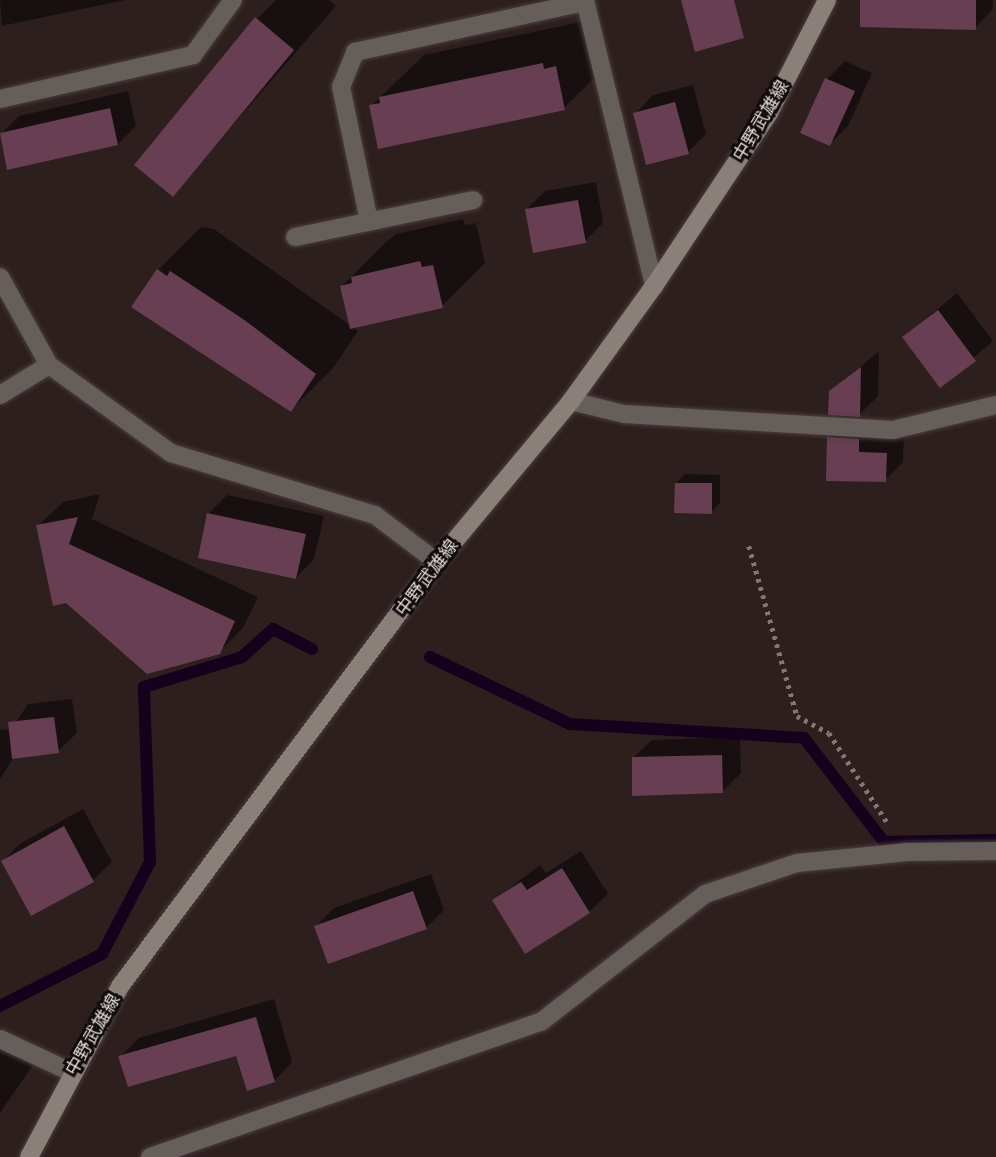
<!DOCTYPE html>
<html>
<head>
<meta charset="utf-8">
<style>
	body { margin:0 }
	#map { position:relative; width:996px; height:1157px; overflow:hidden; background:#2e1f1f; font-family:"Fira Sans Condensed","Noto Sans JP",sans-serif }
	div>[style] { position:absolute }
	.shadow>* { inset:0; background:#0007 }
	.stream>* { height:12px; margin:-6px; padding:0 6px; transform-origin:6px; border-radius:6px; background:#15011c }
	.building>* { inset:0; background:#673e52 }
	.path>* { height:4.5px; margin-top:-2.25px; transform-origin:0; background:repeating-linear-gradient(90deg,#837676 0 3.5px,transparent 0 8.5px) }
	.roads { filter:drop-shadow(0 0 2px #4b3d3d) drop-shadow(0 0 2px #4b3d3d) }
	.street>* { height:18px; margin:-9px; padding:0 9px; transform-origin:9px; border-radius:9px; background:#655e5b }
	.secondary>* { height:18px; margin:-9px; padding:0 9px; transform-origin:9px; border-radius:9px; background:#8a807a }
	span { translate:-50% -50%; white-space:nowrap; text-align:center; line-height:1.15; -webkit-text-stroke:6px #110b0b; paint-order:stroke }
	.street-label { font-size:18px; color:#e2d8d8 }
</style>
</head>
<body>
<div id="map">
	<div class="shadow">
		<div style="clip-path:polygon(0 0,125px 0,2px 26px)"></div>
		<div style="clip-path:polygon(276px 0,329px 0,336px 6px,172px 195px,248px 28px)"></div>
		<div style="clip-path:polygon(905px 0,993px 0,993px 9px,975px 28px)"></div>
		<div style="clip-path:polygon(585px 21px,607px 65px,564px 108px,371px 106px,424px 55px)"></div>
		<div style="clip-path:polygon(845px 61px,872px 73px,848px 126px,830px 144px,827px 79px)"></div>
		<div style="clip-path:polygon(693px 85px,706px 134px,688px 152px,635px 114px,653px 95px)"></div>
		<div style="clip-path:polygon(128px 91px,136px 126px,118px 144px,1px 134px,19px 116px)"></div>
		<div style="clip-path:polygon(596px 182px,603px 223px,585px 241px,526px 210px,545px 191px)"></div>
		<div style="clip-path:polygon(463px 219px,465px 225px,476px 223px,485px 263px,442px 306px,352px 327px,358px 331px,334px 367px,291px 410px,158px 270px,201px 227px,214px 229px,351px 326px,342px 286px,385px 243px,396px 234px)"></div>
		<div style="clip-path:polygon(957px 293px,993px 341px,941px 385px,904px 337px)"></div>
		<div style="clip-path:polygon(879px 351px,878px 396px,859px 415px,831px 392px)"></div>
		<div style="clip-path:polygon(847px 420px,904px 435px,903px 462px,885px 480px,829px 438px)"></div>
		<div style="clip-path:polygon(685px 474px,720px 475px,720px 503px,711px 512px,676px 483px)"></div>
		<div style="clip-path:polygon(100px 494px,92px 519px,258px 597px,243px 628px,219px 652px,38px 526px,63px 502px)"></div>
		<div style="clip-path:polygon(227px 495px,324px 516px,314px 559px,296px 578px,209px 513px)"></div>
		<div style="clip-path:polygon(72px 699px,77px 733px,58px 751px,15px 756px,0 779px,0 730px,11px 729px,28px 704px)"></div>
		<div style="clip-path:polygon(740px 737px,741px 773px,723px 791px,633px 758px,652px 740px)"></div>
		<div style="clip-path:polygon(83px 809px,112px 862px,93px 880px,31px 914px,3px 861px,21px 843px)"></div>
		<div style="clip-path:polygon(581px 851px,608px 894px,589px 912px,494px 900px,540px 865px,546px 873px)"></div>
		<div style="clip-path:polygon(431px 874px,444px 910px,426px 928px,316px 926px,334px 908px)"></div>
		<div style="clip-path:polygon(274px 999px,292px 1062px,274px 1081px,238px 1053px,120px 1057px,139px 1038px)"></div>
		<div style="clip-path:polygon(0 1045px,33px 1065px,0 1113px)"></div>
	</div>
	<div class="stream">
		<div style="left:430px;top:657px;width:155px;rotate:25.6deg"></div>
		<div style="left:570px;top:724px;width:234px;rotate:3.4deg"></div>
		<div style="left:804px;top:738px;width:131px;rotate:52.4deg"></div>
		<div style="left:884px;top:842px;width:112px;rotate:-1deg"></div>
		<div style="left:0;top:1006px;width:114px;rotate:-27deg"></div>
		<div style="left:102px;top:954px;width:104px;rotate:-62.4deg"></div>
		<div style="left:150px;top:862px;width:175px;rotate:-92deg"></div>
		<div style="left:144px;top:687px;width:102px;rotate:-17deg"></div>
		<div style="left:242px;top:657px;width:42px;rotate:-42.1deg"></div>
		<div style="left:273px;top:629px;width:44px;rotate:27.1deg"></div>
	</div>
	<div class="building">
		<div style="clip-path:polygon(681px 0,734px 0,744px 38px,695px 52px)"></div>
		<div style="clip-path:polygon(860px 0,976px 0,976px 30px,860px 27px)"></div>
		<div style="clip-path:polygon(255px 17px,294px 50px,173px 197px,134px 165px)"></div>
		<div style="clip-path:polygon(543px 63px,544px 69px,556px 66px,565px 110px,378px 149px,369px 105px,380px 103px,379px 97px)"></div>
		<div style="clip-path:polygon(825px 78px,855px 91px,830px 146px,800px 133px)"></div>
		<div style="clip-path:polygon(675px 102px,689px 154px,646px 165px,633px 113px)"></div>
		<div style="clip-path:polygon(110px 108px,118px 145px,7px 170px,0 133px)"></div>
		<div style="clip-path:polygon(578px 200px,586px 243px,533px 253px,525px 209px)"></div>
		<div style="clip-path:polygon(420px 261px,422px 267px,433px 265px,443px 308px,350px 329px,340px 286px,352px 283px,351px 277px)"></div>
		<div style="clip-path:polygon(157px 269px,167px 276px,170px 271px,243px 319px,316px 374px,291px 412px,131px 307px)"></div>
		<div style="clip-path:polygon(938px 310px,976px 361px,940px 388px,902px 337px)"></div>
		<div style="clip-path:polygon(861px 367px,860px 417px,828px 415px,829px 391px)"></div>
		<div style="clip-path:polygon(827px 437px,859px 439px,859px 452px,887px 453px,886px 482px,826px 481px)"></div>
		<div style="clip-path:polygon(675px 483px,712px 483px,712px 514px,674px 513px)"></div>
		<div style="clip-path:polygon(207px 513px,306px 534px,296px 579px,198px 558px)"></div>
		<div style="clip-path:polygon(78px 517px,69px 544px,235px 621px,220px 654px,147px 674px,66px 603px,53px 606px,36px 525px)"></div>
		<div style="clip-path:polygon(54px 717px,59px 753px,12px 759px,8px 722px)"></div>
		<div style="clip-path:polygon(722px 755px,723px 793px,632px 796px,632px 757px)"></div>
		<div style="clip-path:polygon(64px 826px,94px 882px,31px 916px,1px 861px)"></div>
		<div style="clip-path:polygon(562px 868px,590px 913px,525px 954px,492px 900px,521px 882px,527px 890px)"></div>
		<div style="clip-path:polygon(413px 891px,427px 929px,328px 964px,314px 926px)"></div>
		<div style="clip-path:polygon(256px 1017px,275px 1082px,247px 1091px,236px 1056px,128px 1087px,118px 1056px)"></div>
	</div>
	<div class="path">
		<div style="left:749px;top:546px;width:177px;rotate:74.2deg"></div>
		<div style="left:797px;top:716px;width:36px;rotate:28deg"></div>
		<div style="left:829px;top:733px;width:110px;rotate:56.9deg"></div>
	</div>
	<div class="roads">
		<div class="street">
			<div style="left:585px;top:0;width:294px;rotate:76.4deg"></div>
			<div style="left:0;top:99px;width:198px;rotate:-12.8deg"></div>
			<div style="left:193px;top:55px;width:68px;rotate:-54deg"></div>
			<div style="left:369px;top:221px;width:137px;rotate:-101.8deg"></div>
			<div style="left:341px;top:87px;width:38px;rotate:-68deg"></div>
			<div style="left:355px;top:52px;width:235px;rotate:-12.3deg"></div>
			<div style="left:295px;top:237px;width:182px;rotate:-11.7deg"></div>
			<div style="left:0;top:277px;width:101px;rotate:60.9deg"></div>
			<div style="left:49px;top:365px;width:150px;rotate:35.8deg"></div>
			<div style="left:171px;top:453px;width:213px;rotate:16.9deg"></div>
			<div style="left:375px;top:515px;width:78px;rotate:37.2deg"></div>
			<div style="left:0;top:395px;width:57px;rotate:-31.5deg"></div>
			<div style="left:571px;top:401px;width:55px;rotate:13.8deg"></div>
			<div style="left:624px;top:414px;width:269px;rotate:3.4deg"></div>
			<div style="left:893px;top:430px;width:106px;rotate:-13.6deg"></div>
			<div style="left:0;top:1039px;width:78px;rotate:24.9deg"></div>
			<div style="left:150px;top:1157px;width:415px;rotate:-19.1deg"></div>
			<div style="left:542px;top:1021px;width:207px;rotate:-37.9deg"></div>
			<div style="left:705px;top:894px;width:97px;rotate:-18.6deg"></div>
			<div style="left:797px;top:863px;width:111px;rotate:-5.7deg"></div>
			<div style="left:907px;top:852px;width:89px;rotate:-0.6deg"></div>
		</div>
		<div class="secondary">
			<div style="left:29px;top:1157px;width:195px;rotate:-61.9deg"></div>
			<div style="left:121px;top:985px;width:528px;rotate:-53.24deg"></div>
			<div style="left:437px;top:562px;width:209px;rotate:-50.2deg"></div>
			<div style="left:571px;top:401px;width:142px;rotate:-54.2deg"></div>
			<div style="left:654px;top:286px;width:208px;rotate:-56.4deg"></div>
			<div style="left:769px;top:113px;width:127px;rotate:-62.8deg"></div>
		</div>
	</div>
	<div class="street-label">
		<span style="left:761px;top:121px;rotate:-59deg">中野武雄線</span>
		<span style="left:427px;top:578px;rotate:-53deg">中野武雄線</span>
		<span style="left:93px;top:1035px;rotate:-60deg">中野武雄線</span>
	</div>
</div>
</body>
</html>
